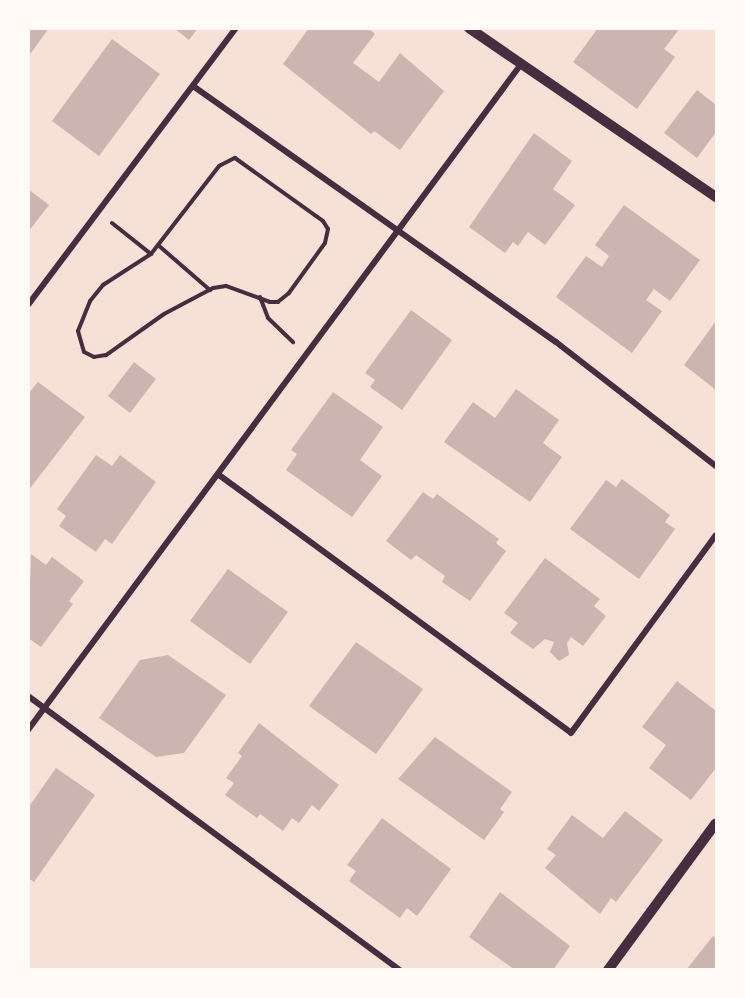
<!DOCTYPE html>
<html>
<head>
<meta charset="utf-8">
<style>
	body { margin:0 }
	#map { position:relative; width:745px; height:998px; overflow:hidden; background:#f7e1d7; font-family:"Fira Sans Condensed",sans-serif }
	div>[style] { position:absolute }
	.building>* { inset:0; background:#ccb4b1 }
	.path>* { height:4px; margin:-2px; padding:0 2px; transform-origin:2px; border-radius:2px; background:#4a2c40 }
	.minor>* { height:6px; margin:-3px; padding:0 3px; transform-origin:3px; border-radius:3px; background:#4a2c40 }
	.tertiary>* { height:10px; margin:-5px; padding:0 5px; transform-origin:5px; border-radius:5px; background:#4a2c40 }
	span { translate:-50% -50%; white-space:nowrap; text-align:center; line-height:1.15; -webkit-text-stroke:6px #fffaf5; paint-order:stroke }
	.frame { position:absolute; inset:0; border:30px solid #fffaf5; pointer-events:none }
</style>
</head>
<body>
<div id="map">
	<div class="building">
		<div style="clip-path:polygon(28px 28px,49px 28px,28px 57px)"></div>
		<div style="clip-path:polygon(174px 28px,198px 28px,189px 40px)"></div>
		<div style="clip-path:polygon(309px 28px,368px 28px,375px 34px,353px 63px,379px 82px,400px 53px,444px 91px,400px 150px,374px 131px,371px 134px,283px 64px)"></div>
		<div style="clip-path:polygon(598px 28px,680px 28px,664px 49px,675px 57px,637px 109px,573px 62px)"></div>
		<div style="clip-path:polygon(112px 39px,160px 74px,99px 156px,52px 121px)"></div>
		<div style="clip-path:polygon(697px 90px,716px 105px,716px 132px,697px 158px,664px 133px)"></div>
		<div style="clip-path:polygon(534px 133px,572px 161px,553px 189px,575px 205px,545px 245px,528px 232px,518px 246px,513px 242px,505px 253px,469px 227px)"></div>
		<div style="clip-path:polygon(28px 189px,49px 205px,28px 232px)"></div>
		<div style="clip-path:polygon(624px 205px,700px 260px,670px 301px,654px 289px,646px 300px,662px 311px,632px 353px,556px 297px,586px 256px,602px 267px,609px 256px,595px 245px)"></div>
		<div style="clip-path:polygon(411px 310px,452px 340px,402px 410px,370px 387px,375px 380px,365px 373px)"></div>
		<div style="clip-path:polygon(716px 321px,716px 390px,684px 365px)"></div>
		<div style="clip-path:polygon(134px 362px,156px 379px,130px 413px,108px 396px)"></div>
		<div style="clip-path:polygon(38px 382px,85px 417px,28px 491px,28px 394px)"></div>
		<div style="clip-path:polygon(516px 389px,559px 420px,543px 443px,562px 457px,530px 502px,444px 442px,473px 402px,495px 418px)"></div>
		<div style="clip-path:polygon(333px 392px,383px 427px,360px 460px,382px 476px,352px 517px,286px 470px,297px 454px,291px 450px)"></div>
		<div style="clip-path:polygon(96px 455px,112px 466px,120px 455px,156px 482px,112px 544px,105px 539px,96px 552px,59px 526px,66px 516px,57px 509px)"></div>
		<div style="clip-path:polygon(622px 479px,670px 515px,665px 522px,675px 529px,639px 579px,570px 529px,606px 480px,616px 487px)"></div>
		<div style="clip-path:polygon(423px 492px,433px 499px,437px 494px,499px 539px,496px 543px,506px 551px,470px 601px,442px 582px,445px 576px,416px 555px,411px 560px,386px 541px)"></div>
		<div style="clip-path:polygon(31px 554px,46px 565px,52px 557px,84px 581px,69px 601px,73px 604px,41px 647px,28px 638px)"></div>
		<div style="clip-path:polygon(545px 558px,600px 599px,594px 606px,606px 616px,583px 646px,571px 637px,567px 643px,569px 655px,559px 661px,550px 652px,554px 642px,545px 639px,533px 649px,510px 633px,518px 623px,504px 613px)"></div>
		<div style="clip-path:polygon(228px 569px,288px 612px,250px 664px,190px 621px)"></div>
		<div style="clip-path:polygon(356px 642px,423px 689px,376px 754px,309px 706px)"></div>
		<div style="clip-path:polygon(168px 655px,226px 695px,184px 753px,156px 757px,99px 718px,140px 660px)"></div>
		<div style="clip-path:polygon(677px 681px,716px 711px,716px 768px,691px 800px,649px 768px,666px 745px,642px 727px)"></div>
		<div style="clip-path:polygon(259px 723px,339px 785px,319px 811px,312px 805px,299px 823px,292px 818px,283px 831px,260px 814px,257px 818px,225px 795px,234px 783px,226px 778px,242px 756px,238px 753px)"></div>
		<div style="clip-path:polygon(435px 737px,512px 792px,500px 809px,504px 812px,484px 840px,398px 779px)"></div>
		<div style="clip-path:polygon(56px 768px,95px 795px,34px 882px,28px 878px,28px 808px)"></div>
		<div style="clip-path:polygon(625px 811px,663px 840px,616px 902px,611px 898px,600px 914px,545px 868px,556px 855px,547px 849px,572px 815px,603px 838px)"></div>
		<div style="clip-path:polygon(382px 818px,451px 869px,417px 916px,407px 908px,400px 918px,349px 881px,356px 871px,347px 865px)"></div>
		<div style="clip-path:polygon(500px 892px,570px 946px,553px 970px,515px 970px,469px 937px)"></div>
		<div style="clip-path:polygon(713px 936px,716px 939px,716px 970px,686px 970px)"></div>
	</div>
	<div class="path">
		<div style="left:235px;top:158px;width:108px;rotate:35.6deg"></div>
		<div style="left:323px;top:221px;width:9px;rotate:58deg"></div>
		<div style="left:328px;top:229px;width:14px;rotate:102deg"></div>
		<div style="left:325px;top:243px;width:62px;rotate:125.8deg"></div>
		<div style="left:289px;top:293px;width:14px;rotate:141deg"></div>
		<div style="left:278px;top:302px;width:8px;rotate:180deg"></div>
		<div style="left:270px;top:302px;width:47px;rotate:-160deg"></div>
		<div style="left:226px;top:286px;width:13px;rotate:171deg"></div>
		<div style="left:213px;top:288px;width:55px;rotate:152deg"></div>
		<div style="left:164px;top:314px;width:71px;rotate:144.7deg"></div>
		<div style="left:106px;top:355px;width:12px;rotate:171deg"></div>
		<div style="left:94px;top:357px;width:11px;rotate:-153deg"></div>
		<div style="left:84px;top:352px;width:22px;rotate:-106deg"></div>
		<div style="left:78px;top:331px;width:32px;rotate:-68deg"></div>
		<div style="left:90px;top:301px;width:21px;rotate:-51deg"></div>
		<div style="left:103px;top:285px;width:57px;rotate:-32.9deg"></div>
		<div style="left:151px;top:254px;width:111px;rotate:-52.3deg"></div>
		<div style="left:219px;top:166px;width:18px;rotate:-27deg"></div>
		<div style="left:112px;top:223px;width:50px;rotate:38.5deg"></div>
		<div style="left:158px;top:245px;width:69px;rotate:40.9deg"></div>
		<div style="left:260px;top:297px;width:22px;rotate:69deg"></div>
		<div style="left:268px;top:318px;width:35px;rotate:44deg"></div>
	</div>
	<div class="minor">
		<div style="left:193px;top:86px;width:444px;rotate:35.2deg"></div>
		<div style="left:556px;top:342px;width:202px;rotate:37.8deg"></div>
		<div style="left:28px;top:305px;width:346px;rotate:-53.1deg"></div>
		<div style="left:219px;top:475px;width:436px;rotate:36.2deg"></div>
		<div style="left:571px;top:733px;width:245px;rotate:-53.8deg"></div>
		<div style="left:28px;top:696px;width:462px;rotate:36.4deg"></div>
		<div style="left:28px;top:730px;width:830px;rotate:-53.48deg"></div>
	</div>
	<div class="tertiary">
		<div style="left:469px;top:28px;width:299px;rotate:34.4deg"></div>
		<div style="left:608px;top:970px;width:182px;rotate:-53.7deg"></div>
	</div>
	<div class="frame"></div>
</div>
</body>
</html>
